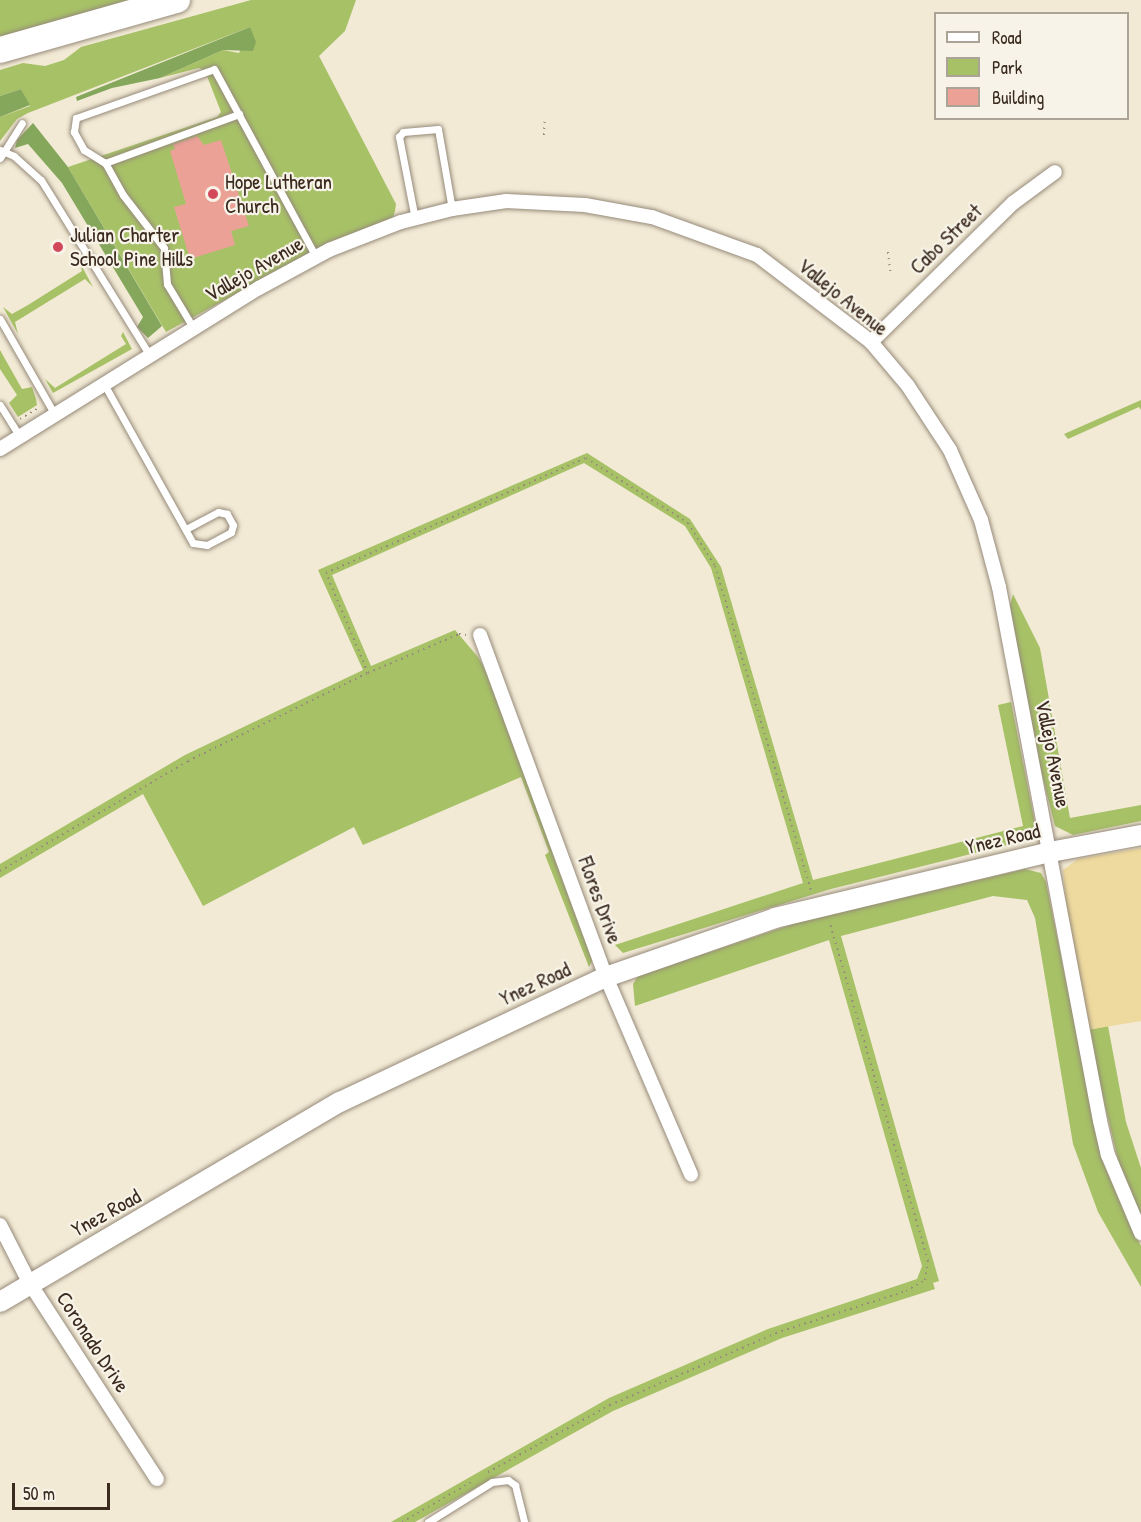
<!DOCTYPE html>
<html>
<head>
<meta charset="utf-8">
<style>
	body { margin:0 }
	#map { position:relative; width:1141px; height:1522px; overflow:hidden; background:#f2ead5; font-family:"Patrick Hand",sans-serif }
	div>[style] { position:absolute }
	.green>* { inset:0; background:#a7c167 }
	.forest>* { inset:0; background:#85a75c }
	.sand>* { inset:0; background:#eeda9e }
	.building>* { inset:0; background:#eca197 }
	.path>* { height:2px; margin-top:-1px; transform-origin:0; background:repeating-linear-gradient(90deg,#968a7a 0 1.5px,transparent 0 6px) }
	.roads { filter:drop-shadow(0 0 2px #968a7a) drop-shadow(0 0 2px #968a7a) }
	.service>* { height:7px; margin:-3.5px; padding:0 3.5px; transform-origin:3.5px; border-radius:3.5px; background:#fff }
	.minor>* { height:14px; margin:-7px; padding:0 7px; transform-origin:7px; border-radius:7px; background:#fff }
	.secondary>* { height:20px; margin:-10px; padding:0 10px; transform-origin:10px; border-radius:10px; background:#fff }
	.motorway>* { height:26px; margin:-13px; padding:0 13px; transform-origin:13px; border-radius:13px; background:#fff }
	.dots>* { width:16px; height:16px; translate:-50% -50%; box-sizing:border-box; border:3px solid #f7f3e8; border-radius:50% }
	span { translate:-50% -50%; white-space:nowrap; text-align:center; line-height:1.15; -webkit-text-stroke:4.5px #f7f3e8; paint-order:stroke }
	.poi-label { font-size:21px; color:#3b2a1e }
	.left { translate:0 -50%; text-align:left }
	.street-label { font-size:21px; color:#3b2a1e }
	.legend { position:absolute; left:934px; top:12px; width:195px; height:108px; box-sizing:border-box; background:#f7f3e8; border:2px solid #aca397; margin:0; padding:8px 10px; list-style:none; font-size:18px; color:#3b2a1e }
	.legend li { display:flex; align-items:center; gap:12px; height:30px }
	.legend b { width:30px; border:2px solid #aca397 }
	.scale { position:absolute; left:12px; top:1483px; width:98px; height:27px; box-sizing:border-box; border:3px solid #3b2a1e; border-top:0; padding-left:8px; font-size:18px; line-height:21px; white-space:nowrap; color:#3b2a1e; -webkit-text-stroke:4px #f7f3e8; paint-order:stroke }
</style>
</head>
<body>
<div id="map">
	<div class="green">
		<div style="clip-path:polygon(0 0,145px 0,0 42px)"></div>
		<div style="clip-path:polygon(251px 0,356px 0,345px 31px,319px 56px,396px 204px,395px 211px,393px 218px,332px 241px,166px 332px,68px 167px,217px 117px,221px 112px,205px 71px,199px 68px,160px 78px,223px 50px,239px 53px,250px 27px,28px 113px,17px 119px,0 141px,0 117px,30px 106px,21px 89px,0 96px,0 70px,23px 63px,45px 66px,64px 60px,81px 47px)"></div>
		<div style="clip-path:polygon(79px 261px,93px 287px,85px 279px,15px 322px,18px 334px,3px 307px,12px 314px,28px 305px,82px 271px)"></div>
		<div style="clip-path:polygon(123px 332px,132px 349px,53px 393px,45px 379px,55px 388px,126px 344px,121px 336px)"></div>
		<div style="clip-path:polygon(0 350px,22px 389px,32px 387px,36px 399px,37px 405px,18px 417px,9px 403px,17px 395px,0 369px)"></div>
		<div style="clip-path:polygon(1141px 400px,1141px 410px,1139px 407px,1068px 439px,1064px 434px)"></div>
		<div style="clip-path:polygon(587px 453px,690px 519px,721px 567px,813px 880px,1023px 826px,998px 705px,1011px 702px,1035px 823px,1031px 839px,831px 889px,623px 953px,615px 945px,803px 883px,711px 568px,685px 526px,584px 463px,332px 575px,371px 666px,455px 630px,478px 657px,488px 674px,593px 960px,589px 967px,545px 855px,549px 852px,521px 777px,363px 845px,354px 827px,203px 906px,143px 794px,0 878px,0 864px,185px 755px,363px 670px,318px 570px)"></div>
		<div style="clip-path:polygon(1013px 594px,1040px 648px,1070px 818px,1141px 805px,1141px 821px,1073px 835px,1055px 826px,1040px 767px,1010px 606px)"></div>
		<div style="clip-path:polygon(1025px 869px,1041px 873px,1046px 882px,1102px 1160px,1141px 1246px,1141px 1287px,1098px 1212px,1073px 1144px,1035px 918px,1027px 900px,993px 896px,841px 936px,939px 1281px,933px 1283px,935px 1289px,782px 1338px,613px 1411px,415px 1522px,391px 1522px,609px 1398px,768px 1329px,917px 1279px,922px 1266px,829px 940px,635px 1006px,633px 984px,638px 976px,802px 921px)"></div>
		<div style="clip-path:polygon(1108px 1026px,1126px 1122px,1141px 1168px,1141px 1220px,1121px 1172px,1087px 1030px)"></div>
	</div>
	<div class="forest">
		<div style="clip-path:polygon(250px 27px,256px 42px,253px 51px,223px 50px,160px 78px,112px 88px,77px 101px,76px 97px)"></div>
		<div style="clip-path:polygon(21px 89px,30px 105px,0 117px,0 96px)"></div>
		<div style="clip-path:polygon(33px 123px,68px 167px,162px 326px,148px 338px,137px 327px,143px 317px,62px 183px,28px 144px,15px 148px,17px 140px)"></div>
	</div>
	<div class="sand">
		<div style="clip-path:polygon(1141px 848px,1141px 1021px,1087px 1030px,1066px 909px,1063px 870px,1078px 859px)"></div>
	</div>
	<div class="building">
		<div style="clip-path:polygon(197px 136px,204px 145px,221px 140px,249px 226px,231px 231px,235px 245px,190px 259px,174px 207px,186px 204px,170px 151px,175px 149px,173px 144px)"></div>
	</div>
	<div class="path">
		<div style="left:544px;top:135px;width:18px;rotate:-87deg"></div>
		<div style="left:888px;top:252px;width:23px;rotate:83deg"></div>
		<div style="left:271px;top:265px;width:33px;rotate:-27deg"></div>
		<div style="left:20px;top:419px;width:21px;rotate:-31deg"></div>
		<div style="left:368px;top:673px;width:108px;rotate:-112.8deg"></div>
		<div style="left:326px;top:573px;width:284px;rotate:-23.9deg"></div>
		<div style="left:586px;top:458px;width:121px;rotate:32.5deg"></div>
		<div style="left:688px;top:523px;width:51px;rotate:57.9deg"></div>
		<div style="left:715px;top:566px;width:342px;rotate:73.5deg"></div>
		<div style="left:0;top:871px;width:218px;rotate:-30.3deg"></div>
		<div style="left:188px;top:761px;width:200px;rotate:-26.1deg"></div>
		<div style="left:368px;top:673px;width:99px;rotate:-23.2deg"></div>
		<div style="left:459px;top:634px;width:8px;rotate:7deg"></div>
		<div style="left:488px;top:1472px;width:139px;rotate:-28.8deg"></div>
		<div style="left:610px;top:1405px;width:181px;rotate:-23.4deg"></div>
		<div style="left:776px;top:1333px;width:137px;rotate:-17.9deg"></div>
		<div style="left:906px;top:1291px;width:22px;rotate:-30deg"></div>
		<div style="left:925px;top:1280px;width:19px;rotate:-81deg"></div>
		<div style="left:928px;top:1261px;width:354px;rotate:-106.2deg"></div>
		<div style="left:402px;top:1522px;width:82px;rotate:-30deg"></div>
	</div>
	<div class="roads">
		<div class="service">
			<div style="left:0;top:150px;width:15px;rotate:23deg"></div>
			<div style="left:14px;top:156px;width:36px;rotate:42deg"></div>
			<div style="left:41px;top:180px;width:207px;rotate:58.2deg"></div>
			<div style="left:0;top:158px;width:41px;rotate:-57.8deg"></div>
			<div style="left:105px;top:163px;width:143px;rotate:-20.1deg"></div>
			<div style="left:415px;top:219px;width:84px;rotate:-101deg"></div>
			<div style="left:399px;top:137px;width:6px;rotate:-51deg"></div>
			<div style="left:403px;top:132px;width:35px;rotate:-5deg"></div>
			<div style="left:438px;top:129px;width:81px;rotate:80.1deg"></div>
			<div style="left:0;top:319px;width:111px;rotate:60.2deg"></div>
			<div style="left:194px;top:329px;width:52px;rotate:-121deg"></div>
			<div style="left:167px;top:284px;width:36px;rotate:-95deg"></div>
			<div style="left:164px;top:248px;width:67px;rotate:-127.7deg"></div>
			<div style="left:123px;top:195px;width:37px;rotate:-119deg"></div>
			<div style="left:105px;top:163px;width:25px;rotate:-148deg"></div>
			<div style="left:84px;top:150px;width:21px;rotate:-119deg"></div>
			<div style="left:74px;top:132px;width:14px;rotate:-82deg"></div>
			<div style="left:76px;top:118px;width:146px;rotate:-19.5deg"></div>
			<div style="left:214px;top:69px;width:214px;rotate:61.5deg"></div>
			<div style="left:104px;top:384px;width:182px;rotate:60.8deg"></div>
			<div style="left:193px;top:543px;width:14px;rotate:8deg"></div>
			<div style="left:207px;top:545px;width:27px;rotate:-28deg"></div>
			<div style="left:231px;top:532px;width:7px;rotate:-74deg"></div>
			<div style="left:233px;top:525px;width:13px;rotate:-119deg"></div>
			<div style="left:227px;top:514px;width:9px;rotate:-167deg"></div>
			<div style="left:218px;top:512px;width:36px;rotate:152deg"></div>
			<div style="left:0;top:405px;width:38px;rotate:58deg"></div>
			<div style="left:428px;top:1522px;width:75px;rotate:-32deg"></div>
			<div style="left:492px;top:1482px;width:16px;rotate:-7deg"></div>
			<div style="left:508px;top:1480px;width:9px;rotate:36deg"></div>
			<div style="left:515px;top:1485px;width:38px;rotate:76deg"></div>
		</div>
		<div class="minor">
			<div style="left:871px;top:342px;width:199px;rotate:-44.4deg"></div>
			<div style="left:1013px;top:203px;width:52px;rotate:-36.4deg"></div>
			<div style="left:0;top:449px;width:305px;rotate:-31.9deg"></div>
			<div style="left:259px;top:288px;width:80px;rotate:-28.5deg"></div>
			<div style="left:329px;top:250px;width:77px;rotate:-21.3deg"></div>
			<div style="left:401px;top:222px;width:53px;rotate:-14.3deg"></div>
			<div style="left:452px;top:209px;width:55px;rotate:-8.4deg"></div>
			<div style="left:506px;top:201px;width:79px;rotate:2.9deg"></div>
			<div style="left:585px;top:205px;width:68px;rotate:10.2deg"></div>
			<div style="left:652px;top:217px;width:112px;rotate:19.9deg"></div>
			<div style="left:757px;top:255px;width:143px;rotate:37.3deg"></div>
			<div style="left:871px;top:342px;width:57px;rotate:49.9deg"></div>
			<div style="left:908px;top:386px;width:77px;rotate:56.7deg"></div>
			<div style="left:950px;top:450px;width:77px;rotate:66.1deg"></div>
			<div style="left:981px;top:520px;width:69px;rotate:75deg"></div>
			<div style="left:999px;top:587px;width:543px;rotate:79.29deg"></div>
			<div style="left:1100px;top:1121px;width:35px;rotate:77deg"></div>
			<div style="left:1108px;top:1155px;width:85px;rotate:67.1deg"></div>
			<div style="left:480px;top:635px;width:364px;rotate:69.8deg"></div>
			<div style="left:606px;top:977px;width:215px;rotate:66.7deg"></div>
			<div style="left:0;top:1225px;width:64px;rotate:63deg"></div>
			<div style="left:29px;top:1282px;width:235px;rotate:57deg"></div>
		</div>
		<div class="secondary">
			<div style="left:0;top:1302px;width:394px;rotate:-30.5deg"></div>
			<div style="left:340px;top:1102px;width:294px;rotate:-25.2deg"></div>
			<div style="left:606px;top:977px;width:179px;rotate:-19.2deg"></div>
			<div style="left:775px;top:918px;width:283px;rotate:-13.5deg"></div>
			<div style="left:1050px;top:852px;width:93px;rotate:-10.6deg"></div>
		</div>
		<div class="motorway">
			<div style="left:0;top:50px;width:184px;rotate:-15.8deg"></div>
		</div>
	</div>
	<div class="dots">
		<div style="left:213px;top:194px;background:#d1495b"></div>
		<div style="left:58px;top:247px;background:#d1495b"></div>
	</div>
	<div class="poi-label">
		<span class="left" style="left:225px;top:194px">Hope Lutheran<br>Church</span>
		<span class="left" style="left:70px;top:247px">Julian Charter<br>School Pine Hills</span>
	</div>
	<div class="street-label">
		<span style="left:946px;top:239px;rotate:-44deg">Cabo Street</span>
		<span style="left:254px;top:269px;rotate:-30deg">Vallejo Avenue</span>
		<span style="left:843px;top:297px;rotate:39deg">Vallejo Avenue</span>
		<span style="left:1053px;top:754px;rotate:79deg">Vallejo Avenue</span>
		<span style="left:1003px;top:839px;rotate:-13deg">Ynez Road</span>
		<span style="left:600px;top:900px;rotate:70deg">Flores Drive</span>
		<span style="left:535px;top:984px;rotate:-25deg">Ynez Road</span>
		<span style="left:106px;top:1213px;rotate:-29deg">Ynez Road</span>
		<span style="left:93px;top:1342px;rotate:57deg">Coronado Drive</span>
	</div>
	<ul class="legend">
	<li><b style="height:8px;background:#fff"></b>Road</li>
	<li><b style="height:16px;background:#a7c167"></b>Park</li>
	<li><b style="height:16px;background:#eca197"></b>Building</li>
	</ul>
	<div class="scale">50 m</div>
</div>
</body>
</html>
